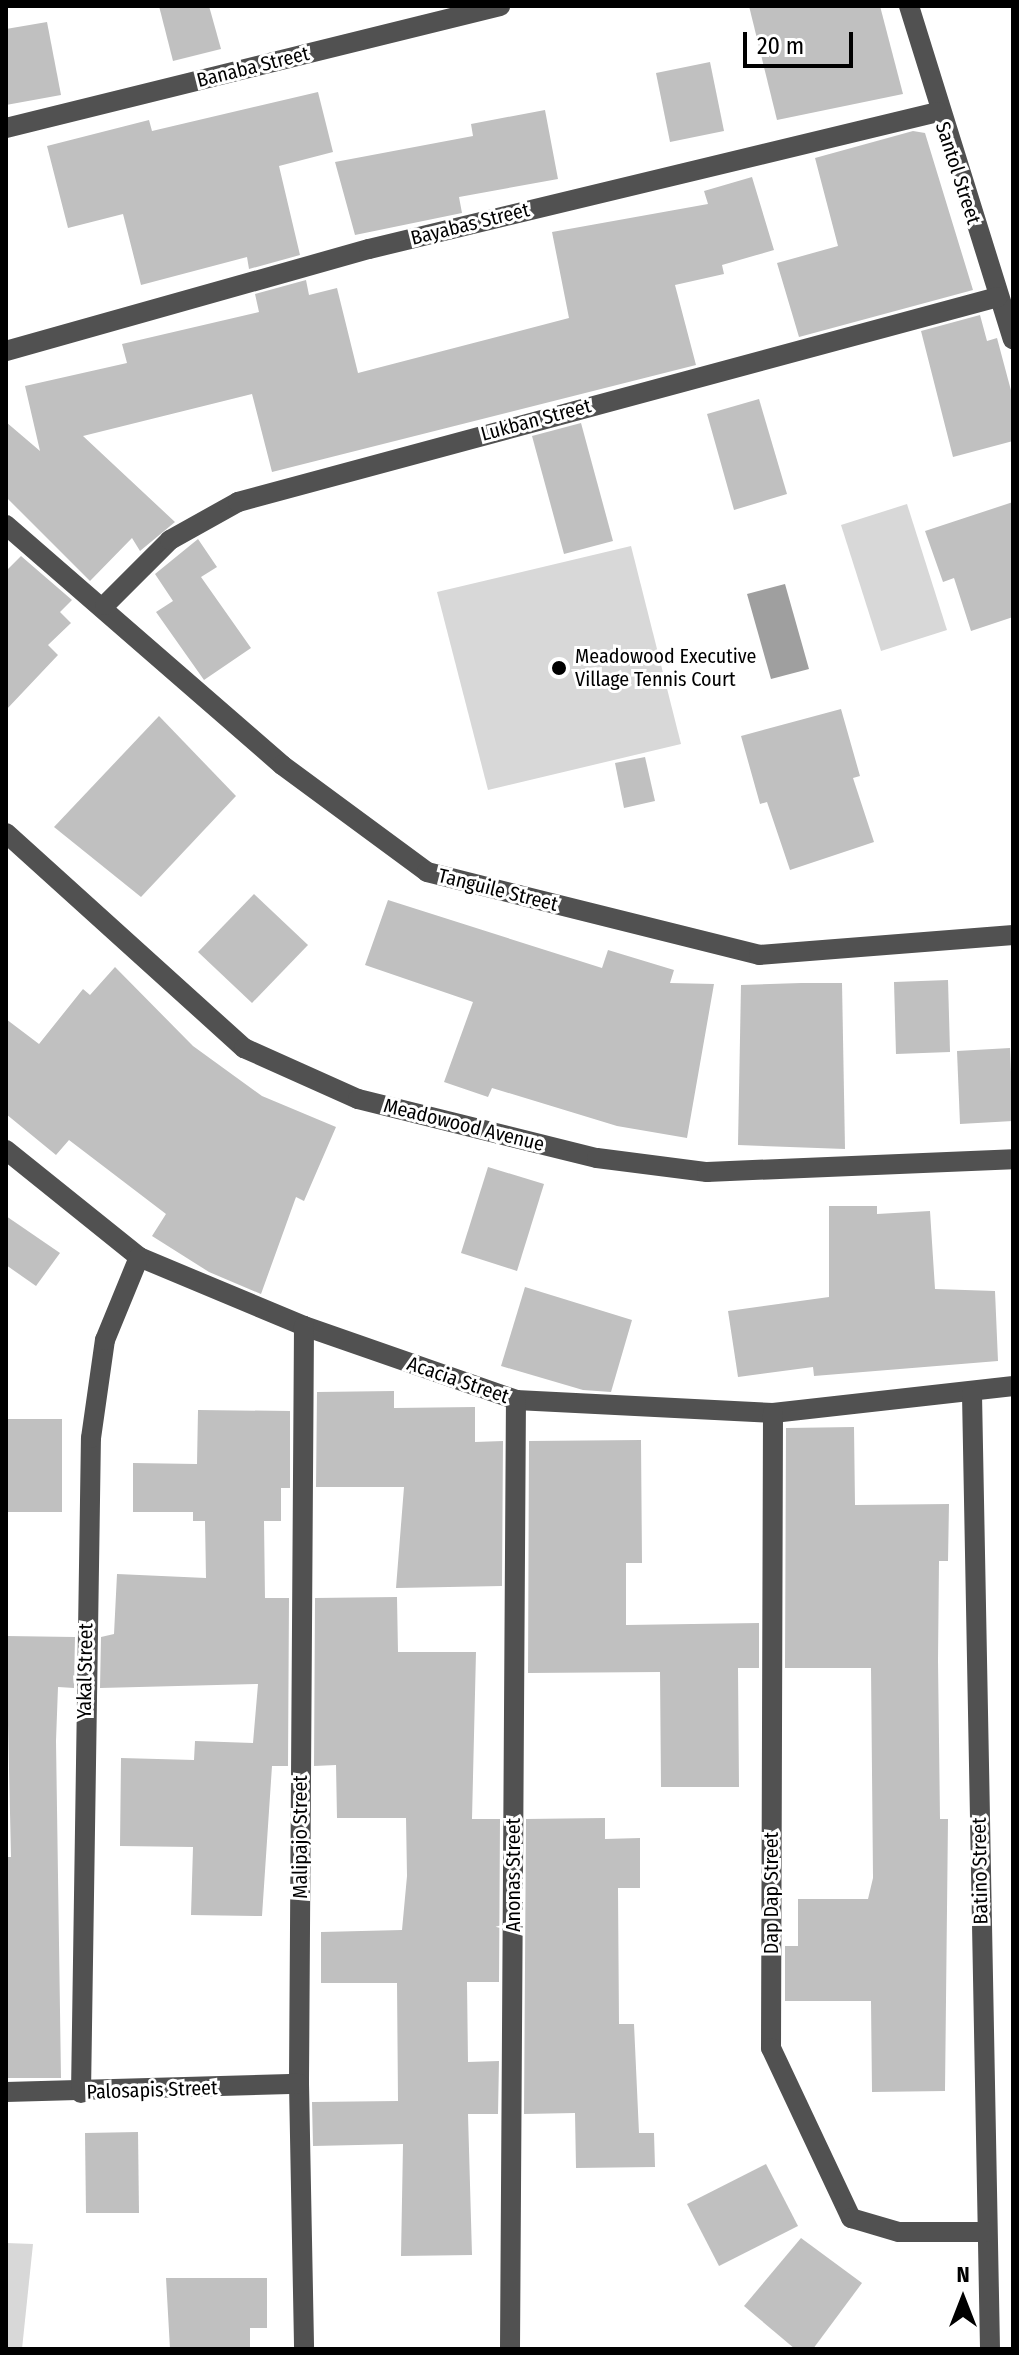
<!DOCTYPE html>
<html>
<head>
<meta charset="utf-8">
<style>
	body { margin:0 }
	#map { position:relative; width:1019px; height:2355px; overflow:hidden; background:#fff; font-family:"Fira Sans Condensed",sans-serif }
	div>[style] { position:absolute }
	.green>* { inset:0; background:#d8d8d8 }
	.water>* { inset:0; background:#9f9f9f }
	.building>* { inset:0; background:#c0c0c0 }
	.minor>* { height:20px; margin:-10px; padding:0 10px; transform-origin:10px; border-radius:10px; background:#515151 }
	.dots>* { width:22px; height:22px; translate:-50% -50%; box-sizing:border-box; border:4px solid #fff; border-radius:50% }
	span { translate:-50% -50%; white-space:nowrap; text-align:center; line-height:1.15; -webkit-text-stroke:6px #fff; paint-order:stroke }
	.street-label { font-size:20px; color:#000 }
	.poi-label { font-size:20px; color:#000 }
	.left { translate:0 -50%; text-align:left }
	.frame { position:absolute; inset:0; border:8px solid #000; pointer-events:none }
	.north { position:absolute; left:923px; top:2259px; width:80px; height:80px; -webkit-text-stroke:6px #fff; paint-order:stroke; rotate:0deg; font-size:22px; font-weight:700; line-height:32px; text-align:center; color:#000 }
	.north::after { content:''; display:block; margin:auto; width:28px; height:36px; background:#000; clip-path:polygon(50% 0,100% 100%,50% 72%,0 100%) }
	.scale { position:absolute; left:743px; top:32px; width:110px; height:36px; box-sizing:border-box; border:4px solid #000; border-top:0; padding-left:10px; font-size:24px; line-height:28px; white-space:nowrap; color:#000; -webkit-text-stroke:6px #fff; paint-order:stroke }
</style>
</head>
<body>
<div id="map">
	<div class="green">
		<div style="clip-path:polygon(907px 504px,947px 630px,881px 651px,841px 525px)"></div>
		<div style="clip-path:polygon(631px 546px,681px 744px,488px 790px,437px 592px)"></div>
		<div style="clip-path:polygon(6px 2243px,33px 2244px,22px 2349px,6px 2349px)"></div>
	</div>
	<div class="water">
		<div style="clip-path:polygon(785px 584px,809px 669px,771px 679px,747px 594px)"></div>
	</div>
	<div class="building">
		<div style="clip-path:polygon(159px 6px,209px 6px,221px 49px,173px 61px)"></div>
		<div style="clip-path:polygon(749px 6px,880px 6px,903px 94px,777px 120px)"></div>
		<div style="clip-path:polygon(47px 22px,61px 95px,6px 105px,6px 29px)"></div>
		<div style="clip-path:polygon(710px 62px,724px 131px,670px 142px,656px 73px)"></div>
		<div style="clip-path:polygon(318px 92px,333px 152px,279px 166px,300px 255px,249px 269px,247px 257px,141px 285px,123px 214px,68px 228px,47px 146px,149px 120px,152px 131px)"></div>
		<div style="clip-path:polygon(545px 110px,558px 179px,459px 197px,462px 213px,355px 235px,335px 162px,473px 136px,471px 124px)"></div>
		<div style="clip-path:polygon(913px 131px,925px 133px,973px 290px,799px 337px,777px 263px,838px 246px,815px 158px)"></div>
		<div style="clip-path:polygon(752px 177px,774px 250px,722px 265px,724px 274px,675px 285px,696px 365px,272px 472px,252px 394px,83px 436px,175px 522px,140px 551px,132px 538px,90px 581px,6px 497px,6px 422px,40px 451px,25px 386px,127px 363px,122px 344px,259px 312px,255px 294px,306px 280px,309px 295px,337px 288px,358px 373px,569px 318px,552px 232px,708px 204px,704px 191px)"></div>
		<div style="clip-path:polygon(980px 315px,987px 341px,997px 338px,1013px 398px,1013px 441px,953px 457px,921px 331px)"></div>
		<div style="clip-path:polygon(759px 399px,787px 494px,734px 510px,707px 414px)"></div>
		<div style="clip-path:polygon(581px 423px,613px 541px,564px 554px,532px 436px)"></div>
		<div style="clip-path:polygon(1013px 502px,1013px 617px,971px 631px,954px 578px,943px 582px,925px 531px)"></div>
		<div style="clip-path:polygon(198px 539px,217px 567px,201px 577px,251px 648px,204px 680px,156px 612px,173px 601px,155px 574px)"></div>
		<div style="clip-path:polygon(21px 556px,72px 600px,60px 612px,71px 623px,48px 645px,58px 655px,6px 710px,6px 571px)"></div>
		<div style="clip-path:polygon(841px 709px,860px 776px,853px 778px,874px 842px,790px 870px,767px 802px,760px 804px,741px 736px)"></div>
		<div style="clip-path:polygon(159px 716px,236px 796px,141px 897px,54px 827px)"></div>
		<div style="clip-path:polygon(645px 757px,655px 801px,624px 808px,615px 763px)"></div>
		<div style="clip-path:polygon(254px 894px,308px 945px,252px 1003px,198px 952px)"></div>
		<div style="clip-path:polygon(388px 900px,602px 968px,608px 950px,674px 970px,670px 983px,714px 984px,687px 1138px,617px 1126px,492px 1088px,488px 1097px,444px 1082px,473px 1002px,365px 965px)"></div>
		<div style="clip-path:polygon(115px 967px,193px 1046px,262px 1096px,336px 1127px,304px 1201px,296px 1197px,261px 1294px,209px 1272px,152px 1236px,166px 1214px,69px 1140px,56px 1155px,6px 1114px,6px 1019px,39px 1044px,83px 989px,90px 995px)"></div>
		<div style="clip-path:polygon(948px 980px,950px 1052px,896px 1054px,894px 982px)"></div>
		<div style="clip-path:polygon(801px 983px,842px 983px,845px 1149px,738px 1145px,741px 985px)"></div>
		<div style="clip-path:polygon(1010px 1048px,1013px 1121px,960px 1124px,957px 1051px)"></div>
		<div style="clip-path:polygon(488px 1167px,544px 1184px,517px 1271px,461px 1253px)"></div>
		<div style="clip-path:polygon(829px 1206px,877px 1206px,877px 1214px,930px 1211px,935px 1289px,995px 1291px,998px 1361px,814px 1376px,813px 1367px,738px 1377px,728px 1311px,829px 1297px)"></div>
		<div style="clip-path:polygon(6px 1216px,60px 1253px,36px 1286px,6px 1265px)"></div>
		<div style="clip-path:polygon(525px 1287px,632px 1320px,611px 1392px,583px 1390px,501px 1366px)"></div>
		<div style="clip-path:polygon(394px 1391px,394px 1408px,475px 1407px,475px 1442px,503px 1441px,502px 1586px,396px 1588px,404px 1487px,316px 1487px,317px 1392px)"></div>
		<div style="clip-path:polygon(198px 1410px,290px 1411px,290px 1488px,281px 1488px,281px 1521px,264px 1521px,265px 1598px,289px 1598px,288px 1766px,272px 1766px,262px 1916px,191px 1915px,193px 1847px,120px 1846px,121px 1758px,194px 1760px,195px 1741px,253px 1743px,258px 1684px,100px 1688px,101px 1637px,114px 1634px,117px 1574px,206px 1578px,205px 1521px,193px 1521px,193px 1512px,133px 1512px,133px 1463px,197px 1464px)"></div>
		<div style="clip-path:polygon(6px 1419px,62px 1419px,62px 1512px,6px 1512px)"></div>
		<div style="clip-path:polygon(854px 1427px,855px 1505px,949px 1504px,948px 1561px,939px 1561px,938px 1660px,940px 1819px,948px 1819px,945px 2091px,872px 2092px,871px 2001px,785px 2001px,785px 1946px,798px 1946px,798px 1899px,868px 1899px,873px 1878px,871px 1668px,785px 1668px,786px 1428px)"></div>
		<div style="clip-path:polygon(641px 1440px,642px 1563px,626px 1563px,626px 1625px,759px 1623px,759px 1668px,738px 1668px,739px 1787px,661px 1787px,660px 1672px,528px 1673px,529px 1441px)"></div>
		<div style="clip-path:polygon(397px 1597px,398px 1652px,476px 1652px,472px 1819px,500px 1819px,499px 1982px,467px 1982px,468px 2062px,499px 2061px,498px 2114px,468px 2114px,472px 2255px,401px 2256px,403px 2144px,313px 2146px,312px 2102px,398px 2101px,397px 1983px,321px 1983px,321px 1932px,402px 1930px,407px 1876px,406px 1818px,337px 1818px,336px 1765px,314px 1766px,315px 1598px)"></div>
		<div style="clip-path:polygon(6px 1636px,75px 1637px,74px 1688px,58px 1687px,56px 1741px,61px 2078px,6px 2078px,6px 1857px,11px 1857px)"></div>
		<div style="clip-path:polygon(605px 1818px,605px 1839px,640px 1838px,640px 1888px,618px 1888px,619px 2024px,634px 2024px,639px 2133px,654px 2133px,655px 2167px,576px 2168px,575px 2113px,524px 2114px,526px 1819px)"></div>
		<div style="clip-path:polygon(138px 2132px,139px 2213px,86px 2213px,85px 2133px)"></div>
		<div style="clip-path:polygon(766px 2164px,798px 2226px,719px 2266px,687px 2204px)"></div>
		<div style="clip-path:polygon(801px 2238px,862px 2283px,813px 2349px,795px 2349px,744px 2306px)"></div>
		<div style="clip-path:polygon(166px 2278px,267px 2278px,267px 2328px,250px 2328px,250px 2349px,170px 2349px)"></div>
	</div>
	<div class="minor">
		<div style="left:909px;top:6px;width:349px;rotate:72.7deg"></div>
		<div style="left:6px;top:128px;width:509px;rotate:-13.87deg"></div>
		<div style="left:6px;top:351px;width:377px;rotate:-15.7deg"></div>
		<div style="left:369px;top:249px;width:585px;rotate:-13.54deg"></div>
		<div style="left:6px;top:525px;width:366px;rotate:41deg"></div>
		<div style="left:282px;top:765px;width:180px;rotate:36.4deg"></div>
		<div style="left:427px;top:872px;width:342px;rotate:14deg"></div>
		<div style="left:759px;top:955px;width:255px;rotate:-4.5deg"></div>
		<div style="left:105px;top:605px;width:92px;rotate:-45deg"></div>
		<div style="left:170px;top:540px;width:78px;rotate:-29.2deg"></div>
		<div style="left:238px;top:502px;width:787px;rotate:-15.1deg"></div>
		<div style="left:6px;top:833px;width:321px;rotate:42.1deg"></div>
		<div style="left:244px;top:1048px;width:125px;rotate:24.1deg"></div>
		<div style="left:358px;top:1099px;width:246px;rotate:13.9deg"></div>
		<div style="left:597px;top:1158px;width:111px;rotate:7.3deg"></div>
		<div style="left:707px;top:1172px;width:306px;rotate:-2.4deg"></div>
		<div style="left:6px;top:1150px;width:171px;rotate:38.8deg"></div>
		<div style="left:139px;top:1257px;width:179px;rotate:22.7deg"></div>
		<div style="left:304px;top:1326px;width:225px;rotate:19.2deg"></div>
		<div style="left:516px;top:1400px;width:257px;rotate:2.9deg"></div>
		<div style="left:773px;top:1413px;width:242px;rotate:-6.4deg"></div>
		<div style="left:304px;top:1326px;width:758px;rotate:90.38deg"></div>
		<div style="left:299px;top:2084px;width:265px;rotate:88.9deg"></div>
		<div style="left:972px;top:1394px;width:955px;rotate:88.92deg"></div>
		<div style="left:773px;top:1413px;width:635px;rotate:90.18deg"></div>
		<div style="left:771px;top:2048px;width:188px;rotate:64.8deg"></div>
		<div style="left:851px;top:2218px;width:50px;rotate:16.3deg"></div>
		<div style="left:899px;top:2232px;width:87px"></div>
		<div style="left:6px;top:2092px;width:293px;rotate:-1.6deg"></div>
		<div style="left:81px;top:2093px;width:655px;rotate:-89.13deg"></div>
		<div style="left:91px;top:1438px;width:99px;rotate:-81.9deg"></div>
		<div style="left:105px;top:1340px;width:90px;rotate:-67.7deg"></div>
		<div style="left:510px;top:2349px;width:949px;rotate:-89.64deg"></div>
	</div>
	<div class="dots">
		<div style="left:559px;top:668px;background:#000"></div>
	</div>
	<div class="street-label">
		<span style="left:253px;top:67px;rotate:-14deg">Banaba Street</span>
		<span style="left:958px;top:173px;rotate:72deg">Santol Street</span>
		<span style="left:470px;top:224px;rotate:-14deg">Bayabas Street</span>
		<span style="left:536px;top:420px;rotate:-15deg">Lukban Street</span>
		<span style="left:498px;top:890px;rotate:14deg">Tanguile Street</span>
		<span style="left:464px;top:1125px;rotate:14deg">Meadowood Avenue</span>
		<span style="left:458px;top:1380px;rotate:19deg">Acacia Street</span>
		<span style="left:85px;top:1671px;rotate:-89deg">Yakal Street</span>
		<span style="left:300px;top:1837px;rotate:-90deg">Malipajo Street</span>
		<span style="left:980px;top:1871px;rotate:-91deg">Batino Street</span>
		<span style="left:513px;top:1875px;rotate:-90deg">Anonas Street</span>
		<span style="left:771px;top:1893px;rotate:-90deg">Dap Dap Street</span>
		<span style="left:152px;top:2090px;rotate:-2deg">Palosapis Street</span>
	</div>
	<div class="poi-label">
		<span class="left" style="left:575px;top:668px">Meadowood Executive<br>Village Tennis Court</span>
	</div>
	<div class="frame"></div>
	<div class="north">N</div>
	<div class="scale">20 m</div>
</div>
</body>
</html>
